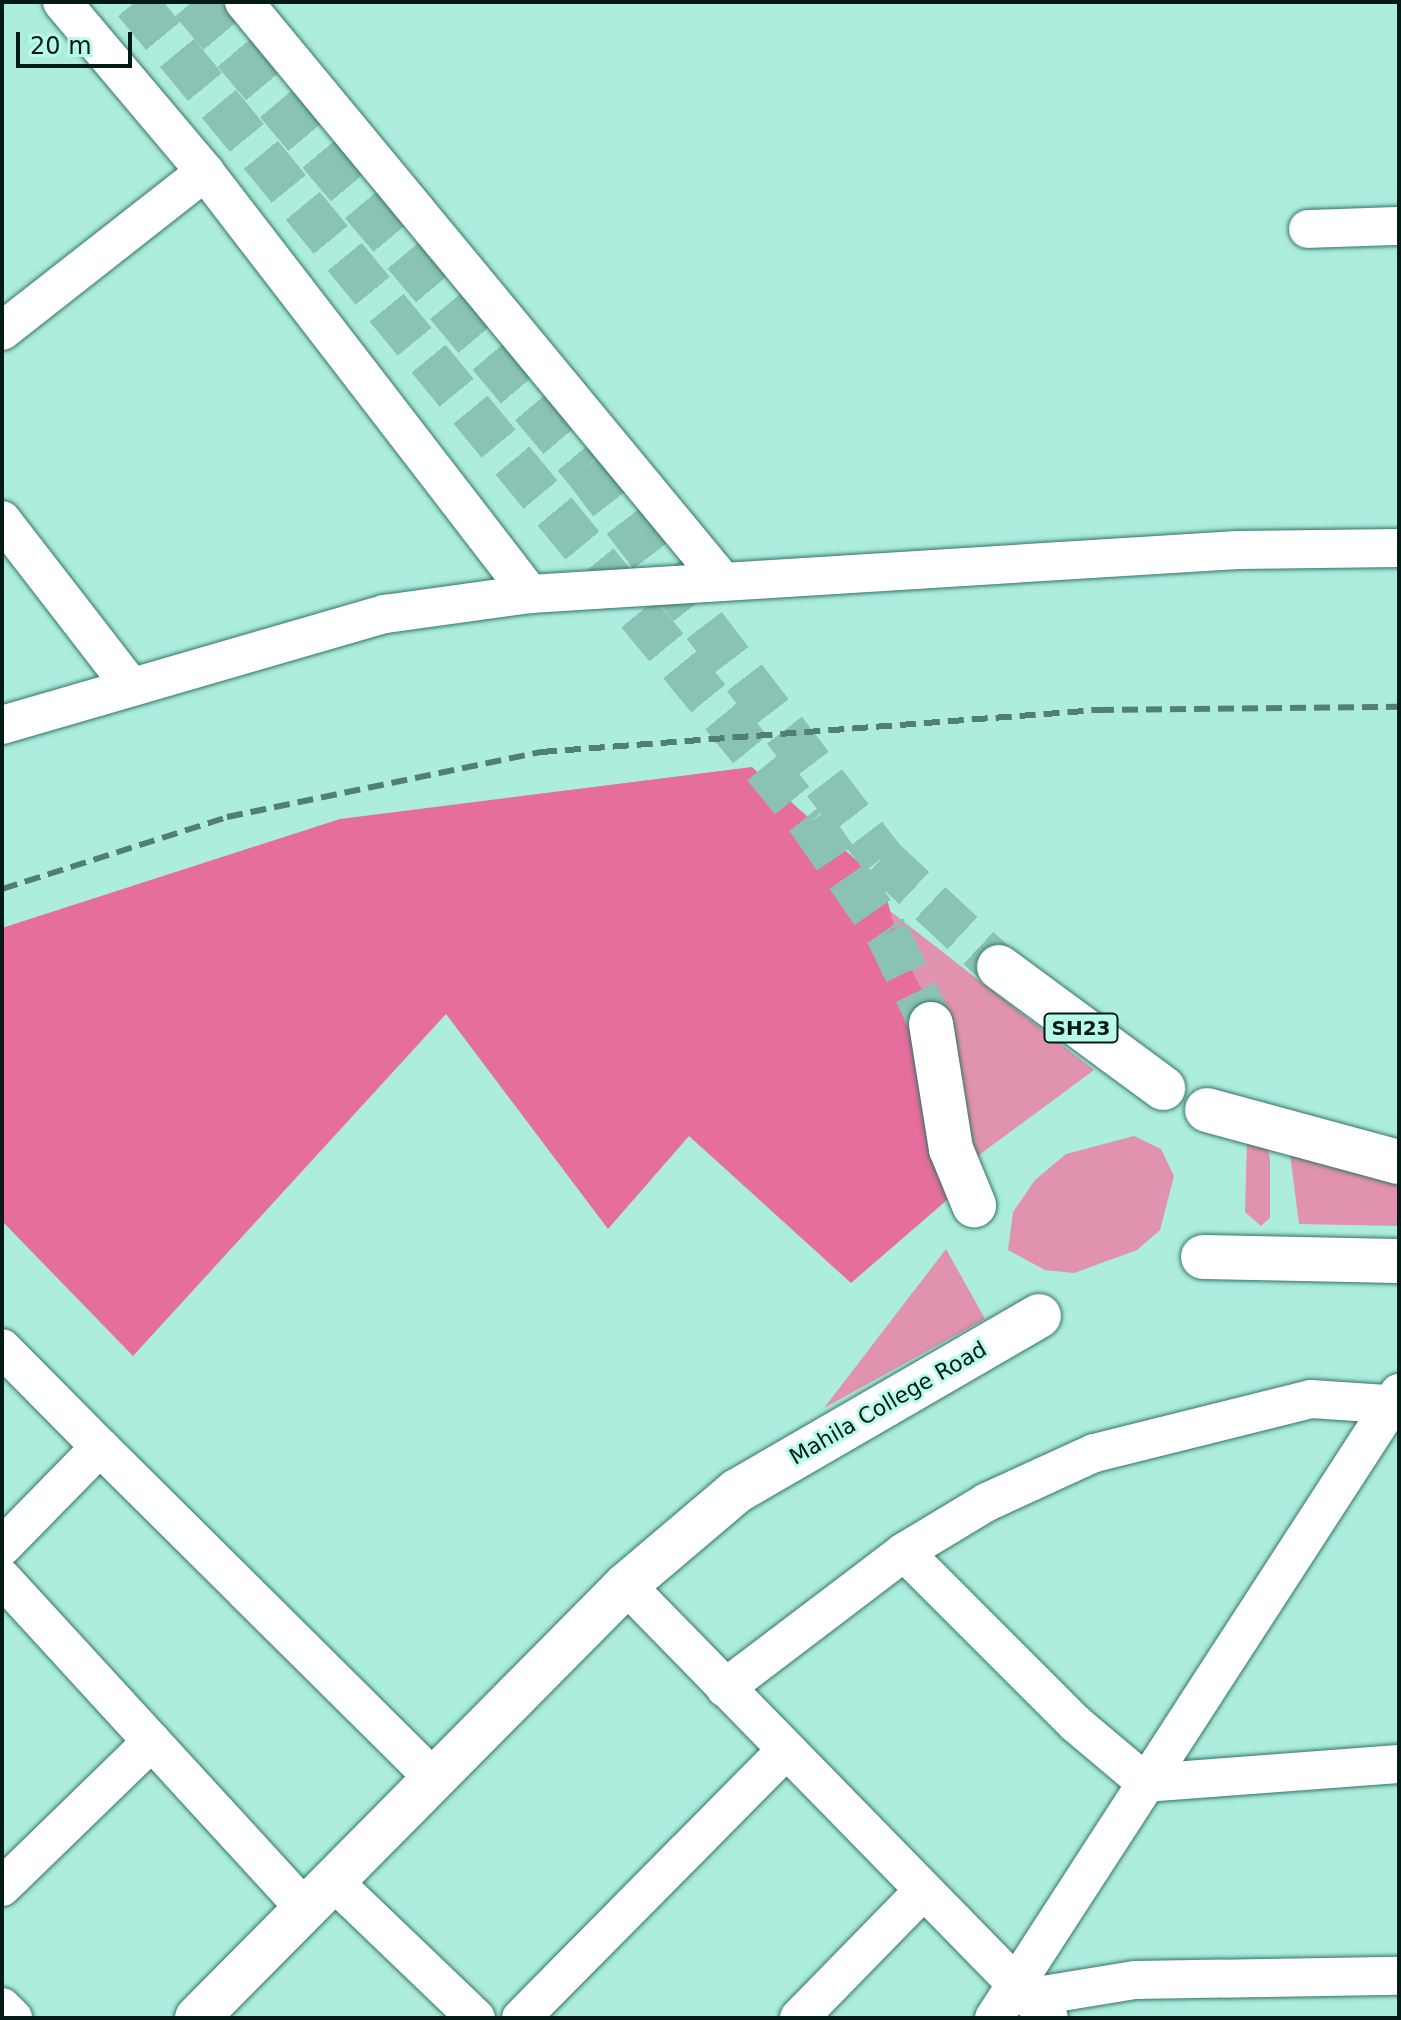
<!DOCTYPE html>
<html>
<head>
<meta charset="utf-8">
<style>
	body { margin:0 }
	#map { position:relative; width:1401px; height:2020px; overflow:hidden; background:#aceddd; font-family:"DejaVu Sans",sans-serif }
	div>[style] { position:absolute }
	.green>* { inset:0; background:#e192ae }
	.forest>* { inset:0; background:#e56e9c }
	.primary-tunnel>* { height:44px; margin-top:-22px; transform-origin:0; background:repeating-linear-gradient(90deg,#8ac3b5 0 44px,transparent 0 66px) }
	.roads { filter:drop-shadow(0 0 2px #357467) drop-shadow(0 0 2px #357467) }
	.street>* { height:38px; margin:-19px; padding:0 19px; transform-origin:19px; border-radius:19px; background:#fff }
	.secondary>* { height:44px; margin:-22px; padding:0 22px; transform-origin:22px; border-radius:22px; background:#fff }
	.primary>* { height:44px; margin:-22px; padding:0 22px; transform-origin:22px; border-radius:22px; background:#fff }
	.rail>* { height:6px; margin-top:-3px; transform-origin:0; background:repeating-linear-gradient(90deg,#527e73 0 16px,transparent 0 24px) }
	span { translate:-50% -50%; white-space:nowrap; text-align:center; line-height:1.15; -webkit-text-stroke:6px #b9fbea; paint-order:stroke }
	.shield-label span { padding:2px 6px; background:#b9fbea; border:2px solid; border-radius:6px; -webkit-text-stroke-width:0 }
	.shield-label { font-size:20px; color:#021b16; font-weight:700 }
	.street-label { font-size:22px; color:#021b16 }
	.frame { position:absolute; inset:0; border:4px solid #021b16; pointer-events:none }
	.scale { position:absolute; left:16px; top:32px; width:116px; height:36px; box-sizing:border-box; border:4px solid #021b16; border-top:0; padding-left:10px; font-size:24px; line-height:28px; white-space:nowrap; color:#021b16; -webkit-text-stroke:6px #b9fbea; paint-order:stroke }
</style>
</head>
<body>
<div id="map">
	<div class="green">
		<div style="clip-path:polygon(890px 911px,1094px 1070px,960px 1169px,938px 1019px,900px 948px)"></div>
		<div style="clip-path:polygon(1134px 1136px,1161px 1149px,1174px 1176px,1160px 1230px,1137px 1250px,1074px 1273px,1045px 1270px,1008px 1250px,1013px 1212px,1035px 1180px,1066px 1154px)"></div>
		<div style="clip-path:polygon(1247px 1141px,1267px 1145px,1270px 1159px,1270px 1218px,1261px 1226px,1245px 1212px)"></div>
		<div style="clip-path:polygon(1289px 1146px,1399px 1184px,1399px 1226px,1299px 1224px)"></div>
		<div style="clip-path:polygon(946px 1249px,985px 1319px,824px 1408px)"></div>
	</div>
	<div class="forest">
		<div style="clip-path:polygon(752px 767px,883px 884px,900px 948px,938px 1019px,962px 1187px,851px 1283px,689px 1136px,608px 1229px,446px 1014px,133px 1356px,2px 1221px,2px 928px,340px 819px)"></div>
	</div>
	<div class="primary-tunnel">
		<div style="left:135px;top:2px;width:1062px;rotate:50.54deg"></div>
		<div style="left:810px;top:822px;width:135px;rotate:55.3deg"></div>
		<div style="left:887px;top:933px;width:101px;rotate:64.2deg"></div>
		<div style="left:192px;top:2px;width:609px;rotate:49.93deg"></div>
		<div style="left:584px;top:468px;width:491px;rotate:52.6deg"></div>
		<div style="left:882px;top:858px;width:160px;rotate:43deg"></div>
	</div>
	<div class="roads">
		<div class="street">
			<div style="left:62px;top:2px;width:222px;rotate:49.9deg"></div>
			<div style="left:205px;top:172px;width:533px;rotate:52.4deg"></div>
			<div style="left:244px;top:2px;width:747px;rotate:50.43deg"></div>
			<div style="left:1308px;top:229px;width:91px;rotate:-1.9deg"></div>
			<div style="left:2px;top:331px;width:258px;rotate:-38.1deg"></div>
			<div style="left:2px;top:520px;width:211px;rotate:52.3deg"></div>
			<div style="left:2px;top:725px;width:399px;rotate:-16.2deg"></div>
			<div style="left:385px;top:614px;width:146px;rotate:-7.9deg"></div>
			<div style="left:530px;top:594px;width:709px;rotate:-3.56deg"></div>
			<div style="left:1238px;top:550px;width:161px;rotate:-0.7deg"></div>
			<div style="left:2px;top:1348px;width:139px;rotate:45.3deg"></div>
			<div style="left:1386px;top:1404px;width:75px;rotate:-176.2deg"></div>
			<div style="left:1311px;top:1399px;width:224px;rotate:166deg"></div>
			<div style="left:1094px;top:1453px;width:118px;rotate:155.4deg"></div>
			<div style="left:987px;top:1502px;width:97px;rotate:148.9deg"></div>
			<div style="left:904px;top:1552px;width:243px;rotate:45deg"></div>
			<div style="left:1076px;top:1724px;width:92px;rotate:40.1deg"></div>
			<div style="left:1146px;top:1783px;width:254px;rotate:-4.3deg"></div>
			<div style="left:2px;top:1547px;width:140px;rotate:-45.6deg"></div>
			<div style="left:100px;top:1447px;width:471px;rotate:44.8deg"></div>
			<div style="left:2px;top:1578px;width:449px;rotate:47.5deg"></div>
			<div style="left:626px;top:1585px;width:605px;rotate:45.67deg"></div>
			<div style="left:725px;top:1688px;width:225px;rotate:-37.2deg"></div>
			<div style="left:333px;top:1881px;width:198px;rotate:43.8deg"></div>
			<div style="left:2px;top:1887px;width:209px;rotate:-44.2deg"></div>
			<div style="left:1031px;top:1997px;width:105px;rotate:-9.3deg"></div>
			<div style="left:1135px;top:1980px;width:264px;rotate:-0.9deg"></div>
			<div style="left:2px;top:2007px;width:16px;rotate:45deg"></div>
			<div style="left:521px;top:2018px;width:375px;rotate:-45.3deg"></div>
			<div style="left:799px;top:2018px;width:176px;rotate:-45.7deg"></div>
			<div style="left:994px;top:2018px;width:745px;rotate:-57.06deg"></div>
		</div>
		<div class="secondary">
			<div style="left:197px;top:2018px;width:610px;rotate:-45.27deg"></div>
			<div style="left:626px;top:1585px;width:145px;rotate:-40.3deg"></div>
			<div style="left:737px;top:1491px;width:349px;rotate:-30.1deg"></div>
		</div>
		<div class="primary">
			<div style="left:999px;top:967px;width:204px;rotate:36.4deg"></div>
			<div style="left:931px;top:1024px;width:127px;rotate:80.9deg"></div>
			<div style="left:951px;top:1149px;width:61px;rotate:67.7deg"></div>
			<div style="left:1207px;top:1110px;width:199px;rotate:15.2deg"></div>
			<div style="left:1203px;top:1257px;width:196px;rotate:1.2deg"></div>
		</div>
	</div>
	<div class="rail">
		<div style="left:2px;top:889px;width:236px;rotate:-17.7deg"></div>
		<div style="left:227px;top:817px;width:321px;rotate:-11.7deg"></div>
		<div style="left:541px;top:752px;width:559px;rotate:-4.31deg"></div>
		<div style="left:1098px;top:710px;width:301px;rotate:-0.6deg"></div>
	</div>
	<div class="shield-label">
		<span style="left:1081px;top:1028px">SH23</span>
	</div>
	<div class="street-label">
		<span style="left:888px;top:1403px;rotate:-30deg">Mahila College Road</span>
	</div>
	<div class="frame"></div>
	<div class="scale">20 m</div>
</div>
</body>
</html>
